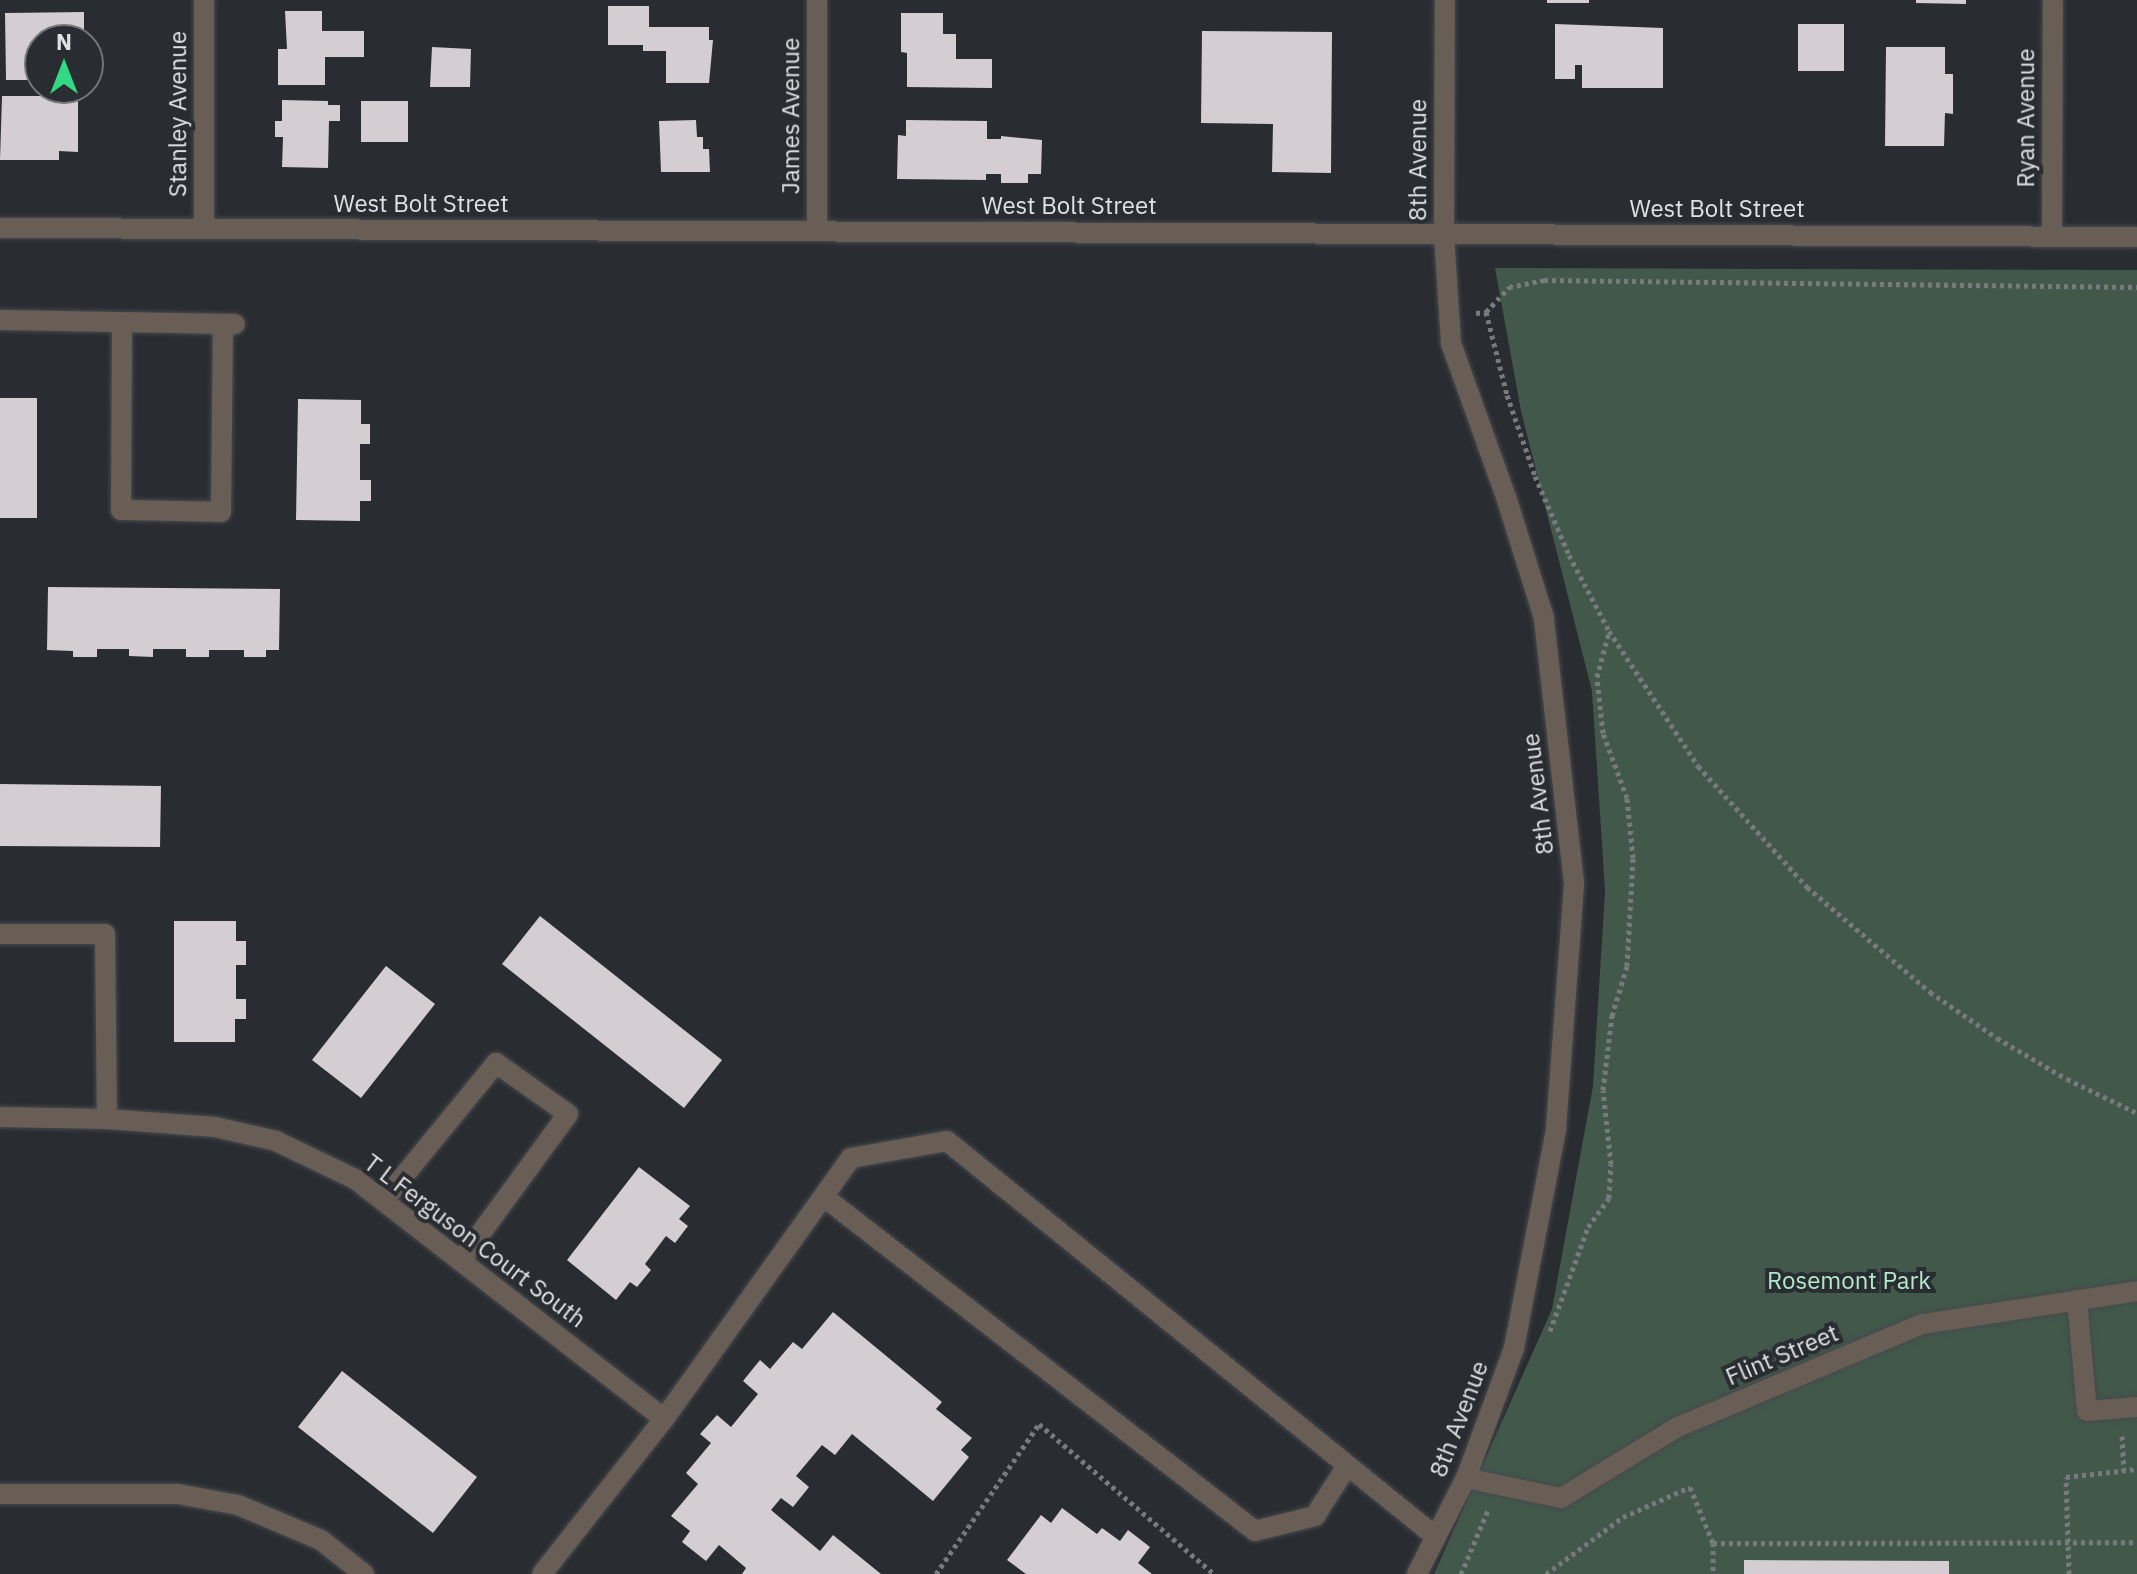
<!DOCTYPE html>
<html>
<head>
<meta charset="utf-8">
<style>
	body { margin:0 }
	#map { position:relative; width:2137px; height:1574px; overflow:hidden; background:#292c30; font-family:"IBM Plex Sans",sans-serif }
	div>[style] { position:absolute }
	.green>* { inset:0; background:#42584b }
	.building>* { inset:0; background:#d4ced2 }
	.path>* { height:5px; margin-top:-2.5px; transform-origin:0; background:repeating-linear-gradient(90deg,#787a7d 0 4px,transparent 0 8px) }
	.roads { filter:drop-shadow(0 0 2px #46494d) drop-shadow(0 0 2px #46494d) }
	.service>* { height:20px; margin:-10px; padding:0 10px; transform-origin:10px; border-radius:10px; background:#695e55 }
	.minor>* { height:20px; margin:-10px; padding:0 10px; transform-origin:10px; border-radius:10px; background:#695e55 }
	span { translate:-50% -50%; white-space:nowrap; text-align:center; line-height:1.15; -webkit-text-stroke:8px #292c30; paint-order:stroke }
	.street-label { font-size:24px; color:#dfe1e3 }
	.park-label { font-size:24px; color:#b1e9c8 }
	.north { position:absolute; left:24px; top:24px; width:80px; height:80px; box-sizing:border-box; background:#292c30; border:2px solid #727478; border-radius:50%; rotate:0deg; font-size:22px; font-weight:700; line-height:32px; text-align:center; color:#dfe1e3 }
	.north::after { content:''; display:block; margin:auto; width:28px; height:36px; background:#32d882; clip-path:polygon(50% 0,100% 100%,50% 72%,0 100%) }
</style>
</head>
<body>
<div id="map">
	<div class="green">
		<div style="clip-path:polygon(1495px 268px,2137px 270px,2137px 1574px,1434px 1574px,1552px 1309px,1593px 1086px,1605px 891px,1592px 691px,1521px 411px)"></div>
	</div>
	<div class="building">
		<div style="clip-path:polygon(1547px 0,1589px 0,1589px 3px,1547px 3px)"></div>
		<div style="clip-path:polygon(1916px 0,1966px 0,1966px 4px,1916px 3px)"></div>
		<div style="clip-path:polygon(608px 6px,649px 6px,649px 27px,709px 27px,709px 40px,713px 40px,709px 83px,666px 83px,666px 51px,643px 51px,643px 45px,608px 45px)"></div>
		<div style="clip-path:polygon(285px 11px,322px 11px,322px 31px,364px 31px,364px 57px,325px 57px,325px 85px,278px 85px,278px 49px,287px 49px)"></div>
		<div style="clip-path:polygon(84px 12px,84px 40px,40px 40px,40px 80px,6px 80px,5px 13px)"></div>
		<div style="clip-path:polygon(901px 13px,943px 13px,943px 34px,956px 34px,956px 59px,992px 59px,992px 88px,907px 87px,907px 53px,901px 52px)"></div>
		<div style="clip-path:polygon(1555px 24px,1663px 28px,1663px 88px,1582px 88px,1582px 65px,1575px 65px,1575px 79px,1555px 79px)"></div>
		<div style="clip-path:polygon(1798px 24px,1844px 24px,1844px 71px,1798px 71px)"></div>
		<div style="clip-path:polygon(1202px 31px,1332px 32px,1331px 173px,1272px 172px,1273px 124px,1201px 123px)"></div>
		<div style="clip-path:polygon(432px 47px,471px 49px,470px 87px,430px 87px)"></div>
		<div style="clip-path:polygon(1886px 47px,1945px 47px,1945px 74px,1953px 74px,1953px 114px,1945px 113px,1944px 146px,1885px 146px)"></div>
		<div style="clip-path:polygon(2px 96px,78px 96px,78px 152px,59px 151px,59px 160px,0 160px)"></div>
		<div style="clip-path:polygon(282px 100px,328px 101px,328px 105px,340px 105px,340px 121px,329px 121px,328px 168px,282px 167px,283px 137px,275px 137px,275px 121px,282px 121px)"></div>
		<div style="clip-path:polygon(361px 101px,408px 101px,408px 142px,361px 142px)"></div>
		<div style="clip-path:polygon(696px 120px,697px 137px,703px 137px,703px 149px,709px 149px,710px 172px,661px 172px,659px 121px)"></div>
		<div style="clip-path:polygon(906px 120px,987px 121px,987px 139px,1001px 139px,1001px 136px,1042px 140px,1041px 174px,1028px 174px,1028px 183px,1001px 183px,1001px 174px,986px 174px,986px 180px,897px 179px,898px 135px,906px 136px)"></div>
		<div style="clip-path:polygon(0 398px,37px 398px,37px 518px,0 518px)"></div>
		<div style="clip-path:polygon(298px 399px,361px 400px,361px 424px,370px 424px,370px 444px,360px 444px,360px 480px,371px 480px,371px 501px,360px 501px,360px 521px,296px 520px)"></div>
		<div style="clip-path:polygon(48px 587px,280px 589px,279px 650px,266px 650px,266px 657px,244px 657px,244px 650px,209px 650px,209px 657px,186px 657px,186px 649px,153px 649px,153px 657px,129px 656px,129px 649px,97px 649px,97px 657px,73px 657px,73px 651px,47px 650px)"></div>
		<div style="clip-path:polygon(0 784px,161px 786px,160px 847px,0 846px)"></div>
		<div style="clip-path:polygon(540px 916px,722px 1060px,684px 1108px,502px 964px)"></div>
		<div style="clip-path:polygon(174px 921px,236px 921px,236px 941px,246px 941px,246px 965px,236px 965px,236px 999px,246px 999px,246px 1019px,235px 1019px,235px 1042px,174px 1042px)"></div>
		<div style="clip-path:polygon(386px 966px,435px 1004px,361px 1098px,312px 1060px)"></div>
		<div style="clip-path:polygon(639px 1167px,690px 1206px,679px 1219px,688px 1226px,675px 1243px,666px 1236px,645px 1264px,651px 1270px,637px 1287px,630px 1282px,616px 1300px,567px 1260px)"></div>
		<div style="clip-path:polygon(833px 1312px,942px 1402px,936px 1409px,972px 1438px,961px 1450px,969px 1457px,933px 1501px,852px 1434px,835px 1455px,822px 1445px,796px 1476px,809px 1487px,793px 1507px,781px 1498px,771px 1510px,820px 1551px,833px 1535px,881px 1574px,742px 1574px,746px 1568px,719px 1545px,706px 1561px,682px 1542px,690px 1531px,671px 1516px,698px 1484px,686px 1473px,711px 1443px,700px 1434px,717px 1415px,731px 1427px,758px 1394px,743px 1381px,760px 1360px,770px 1369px,793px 1342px,802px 1349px)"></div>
		<div style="clip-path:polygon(342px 1371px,477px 1477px,433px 1533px,298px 1427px)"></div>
		<div style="clip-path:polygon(1062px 1508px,1097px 1534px,1102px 1528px,1120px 1541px,1128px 1530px,1150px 1547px,1138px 1563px,1152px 1574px,1026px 1574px,1007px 1560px,1041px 1515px,1051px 1523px)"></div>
		<div style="clip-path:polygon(1744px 1560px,1949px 1561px,1949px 1574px,1744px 1574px)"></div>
	</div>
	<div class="path">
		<div style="left:1486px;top:312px;width:34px;rotate:-47deg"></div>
		<div style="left:1509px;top:287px;width:36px;rotate:-11deg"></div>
		<div style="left:1544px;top:280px;width:593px;rotate:0.68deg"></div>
		<div style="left:1476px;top:313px;width:10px;rotate:-6deg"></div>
		<div style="left:1486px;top:312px;width:86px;rotate:75.8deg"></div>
		<div style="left:1507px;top:395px;width:86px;rotate:70.9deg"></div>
		<div style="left:1535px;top:476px;width:86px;rotate:66.7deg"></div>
		<div style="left:1569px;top:555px;width:86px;rotate:62.2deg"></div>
		<div style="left:1609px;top:631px;width:162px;rotate:56.6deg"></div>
		<div style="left:1698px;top:766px;width:163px;rotate:48deg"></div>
		<div style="left:1807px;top:887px;width:162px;rotate:40.5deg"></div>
		<div style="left:1930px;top:992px;width:81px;rotate:34.5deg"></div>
		<div style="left:1997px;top:1038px;width:81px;rotate:30.4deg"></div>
		<div style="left:2067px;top:1079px;width:78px;rotate:25.9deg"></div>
		<div style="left:1550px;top:1331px;width:111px;rotate:-69.9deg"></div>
		<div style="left:1588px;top:1227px;width:36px;rotate:-54deg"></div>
		<div style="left:1609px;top:1198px;width:34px;rotate:-87deg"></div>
		<div style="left:1611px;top:1164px;width:74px;rotate:-96.2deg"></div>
		<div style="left:1603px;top:1090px;width:75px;rotate:-83.1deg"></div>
		<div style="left:1612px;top:1016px;width:52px;rotate:-73.3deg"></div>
		<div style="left:1627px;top:966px;width:108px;rotate:-86.8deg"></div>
		<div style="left:1633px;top:858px;width:60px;rotate:-95.7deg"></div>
		<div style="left:1627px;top:798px;width:69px;rotate:-110.3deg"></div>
		<div style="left:1603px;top:733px;width:56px;rotate:-96.1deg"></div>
		<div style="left:1597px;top:677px;width:47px;rotate:-75.1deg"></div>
		<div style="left:2122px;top:1436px;width:35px;rotate:87deg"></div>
		<div style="left:1713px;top:1543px;width:424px;rotate:-0.1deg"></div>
		<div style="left:936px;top:1574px;width:182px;rotate:-55.5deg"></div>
		<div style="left:1039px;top:1424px;width:230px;rotate:40.6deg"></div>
		<div style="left:1461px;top:1574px;width:69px;rotate:-67.1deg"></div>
		<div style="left:1546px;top:1574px;width:96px;rotate:-36.5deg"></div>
		<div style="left:1623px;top:1517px;width:73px;rotate:-24.1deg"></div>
		<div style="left:1690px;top:1487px;width:61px;rotate:67.7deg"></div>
		<div style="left:1713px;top:1543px;width:31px;rotate:90deg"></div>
		<div style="left:2069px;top:1574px;width:97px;rotate:-91.8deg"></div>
		<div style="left:2066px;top:1477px;width:71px;rotate:-6.4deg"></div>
	</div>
	<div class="roads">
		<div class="service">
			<div style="left:122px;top:323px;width:187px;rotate:90.3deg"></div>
			<div style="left:121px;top:510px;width:100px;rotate:1.1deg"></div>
			<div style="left:221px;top:512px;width:188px;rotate:-89.4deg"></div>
			<div style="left:0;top:934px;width:105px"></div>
			<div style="left:105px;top:934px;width:185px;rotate:89.4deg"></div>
			<div style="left:824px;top:1197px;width:545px;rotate:37.77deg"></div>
			<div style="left:1255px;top:1531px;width:62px;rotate:-14deg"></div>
			<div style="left:1315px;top:1516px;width:59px;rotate:-57.4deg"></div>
			<div style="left:384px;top:1200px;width:177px;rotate:-50.7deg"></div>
			<div style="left:496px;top:1063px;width:88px;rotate:35.3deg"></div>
			<div style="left:568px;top:1114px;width:180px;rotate:126.2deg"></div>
			<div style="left:2077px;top:1300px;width:111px;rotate:84.9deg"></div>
			<div style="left:2087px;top:1411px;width:50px;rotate:-4.6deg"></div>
			<div style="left:664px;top:1419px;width:321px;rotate:-54.4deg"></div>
			<div style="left:851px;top:1158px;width:97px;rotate:-10deg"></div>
			<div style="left:947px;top:1141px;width:629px;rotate:39deg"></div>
			<div style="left:1466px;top:1478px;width:97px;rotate:11.9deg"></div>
			<div style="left:1561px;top:1498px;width:137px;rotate:-31.3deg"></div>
			<div style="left:1678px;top:1427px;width:265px;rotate:-22.9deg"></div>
			<div style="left:1922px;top:1324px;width:218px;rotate:-8.7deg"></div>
		</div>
		<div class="minor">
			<div style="left:204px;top:0;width:229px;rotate:90deg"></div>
			<div style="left:0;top:228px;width:2137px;rotate:0.24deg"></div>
			<div style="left:817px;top:231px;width:231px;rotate:-90deg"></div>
			<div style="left:2052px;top:236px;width:236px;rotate:-89.8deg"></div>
			<div style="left:0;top:320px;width:235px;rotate:1deg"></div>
			<div style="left:0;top:1117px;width:107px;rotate:1.1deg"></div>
			<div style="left:107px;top:1119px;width:108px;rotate:4.2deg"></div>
			<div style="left:215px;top:1127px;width:63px;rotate:12.9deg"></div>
			<div style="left:276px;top:1141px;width:88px;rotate:25.7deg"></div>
			<div style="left:355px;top:1179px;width:391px;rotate:37.8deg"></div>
			<div style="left:664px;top:1419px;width:197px;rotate:128.2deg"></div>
			<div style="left:0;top:1494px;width:178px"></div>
			<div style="left:178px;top:1494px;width:61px;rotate:10.4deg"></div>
			<div style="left:238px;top:1505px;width:90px;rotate:22.9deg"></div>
			<div style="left:321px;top:1540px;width:55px;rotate:38.3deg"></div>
			<div style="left:1417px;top:1574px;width:108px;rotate:-63deg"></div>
			<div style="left:1466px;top:1478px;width:139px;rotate:-69.7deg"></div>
			<div style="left:1514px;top:1348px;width:223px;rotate:-79.1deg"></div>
			<div style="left:1556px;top:1129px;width:247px;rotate:-85.8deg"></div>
			<div style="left:1574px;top:883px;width:267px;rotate:-96.5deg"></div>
			<div style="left:1544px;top:618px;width:127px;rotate:-107.4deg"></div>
			<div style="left:1506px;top:497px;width:164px;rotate:-109.7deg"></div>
			<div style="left:1451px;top:343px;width:109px;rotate:-93.7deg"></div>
			<div style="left:1444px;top:234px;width:234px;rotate:-89.8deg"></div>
		</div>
	</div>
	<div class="street-label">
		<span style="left:178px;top:114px;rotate:-90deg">Stanley Avenue</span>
		<span style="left:791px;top:116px;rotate:-90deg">James Avenue</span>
		<span style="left:2026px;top:118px;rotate:-90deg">Ryan Avenue</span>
		<span style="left:1418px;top:160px;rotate:-90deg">8th Avenue</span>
		<span style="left:421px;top:204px">West Bolt Street</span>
		<span style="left:1069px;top:206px">West Bolt Street</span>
		<span style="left:1717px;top:209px">West Bolt Street</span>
		<span style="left:1538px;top:794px;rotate:-97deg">8th Avenue</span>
		<span style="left:475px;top:1241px;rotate:37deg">T L Ferguson Court South</span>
		<span style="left:1782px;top:1355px;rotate:-23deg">Flint Street</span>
		<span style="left:1459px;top:1419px;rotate:-69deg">8th Avenue</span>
	</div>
	<div class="park-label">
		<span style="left:1849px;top:1281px">Rosemont Park</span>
	</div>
	<div class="north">N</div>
</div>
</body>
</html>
